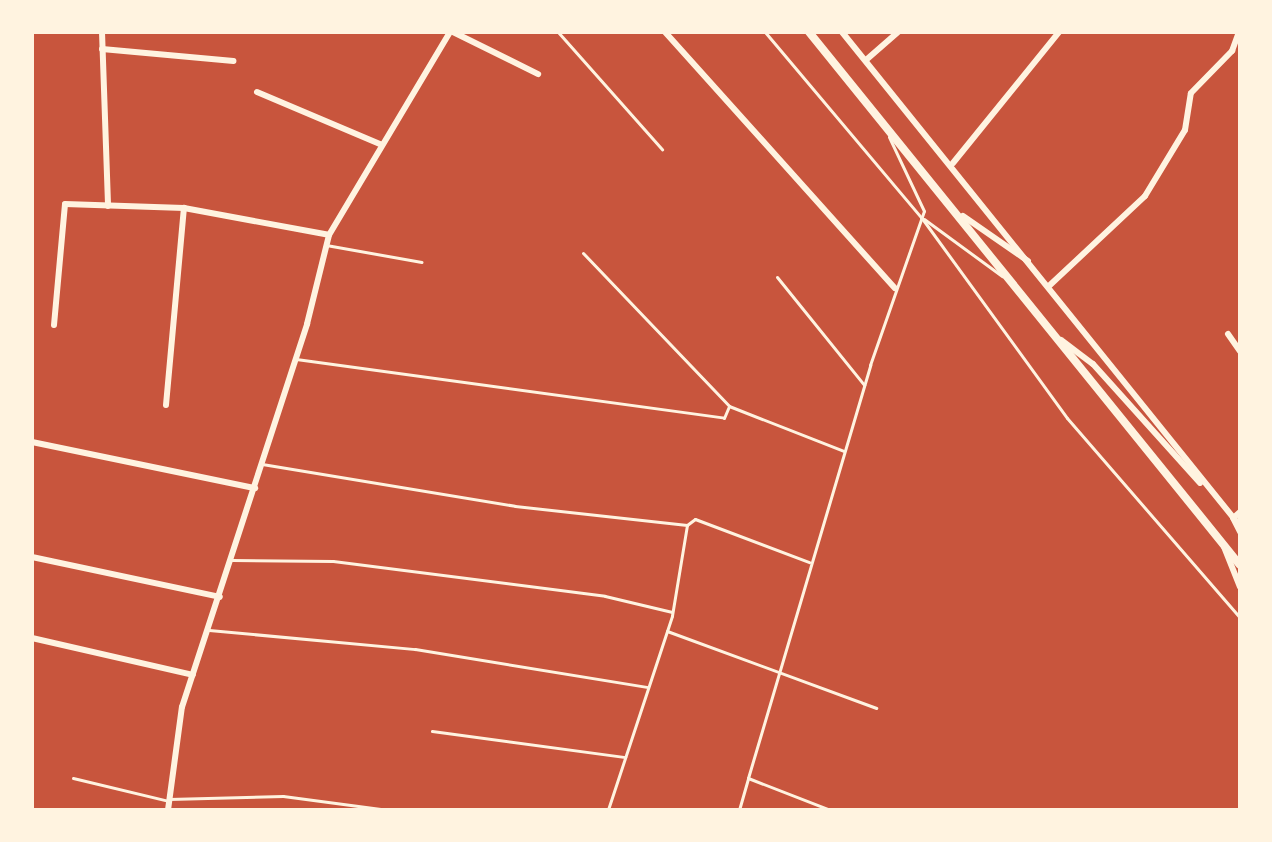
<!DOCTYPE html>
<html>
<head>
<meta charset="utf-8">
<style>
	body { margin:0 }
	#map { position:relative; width:1272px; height:842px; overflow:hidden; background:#c8553d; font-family:Barlow,sans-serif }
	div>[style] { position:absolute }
	.service>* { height:3px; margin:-1.5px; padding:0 1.5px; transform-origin:1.5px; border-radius:1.5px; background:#fff3e0 }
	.minor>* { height:6px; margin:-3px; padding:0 3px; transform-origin:3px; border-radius:3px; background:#fff3e0 }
	.secondary>* { height:8px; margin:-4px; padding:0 4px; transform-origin:4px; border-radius:4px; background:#fff3e0 }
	span { translate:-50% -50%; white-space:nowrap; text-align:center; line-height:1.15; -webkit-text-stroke:8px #fff3e0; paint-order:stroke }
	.frame { position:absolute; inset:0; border:34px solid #fff3e0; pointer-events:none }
</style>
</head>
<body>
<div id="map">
	<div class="service">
		<div style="left:558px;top:32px;width:157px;rotate:48.4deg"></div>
		<div style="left:765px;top:32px;width:242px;rotate:49.9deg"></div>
		<div style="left:921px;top:217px;width:248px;rotate:54deg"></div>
		<div style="left:1067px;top:418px;width:264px;rotate:49.1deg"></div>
		<div style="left:924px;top:219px;width:97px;rotate:36.2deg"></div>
		<div style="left:326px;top:245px;width:97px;rotate:10.1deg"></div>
		<div style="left:583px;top:253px;width:211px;rotate:46.3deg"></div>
		<div style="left:777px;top:277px;width:139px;rotate:51.1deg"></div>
		<div style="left:296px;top:359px;width:432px;rotate:7.8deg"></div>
		<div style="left:724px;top:418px;width:13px;rotate:-67deg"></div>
		<div style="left:729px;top:406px;width:123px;rotate:21.4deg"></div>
		<div style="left:262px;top:464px;width:256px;rotate:9.4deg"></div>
		<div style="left:515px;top:506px;width:173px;rotate:6.3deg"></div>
		<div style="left:687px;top:525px;width:92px;rotate:99.4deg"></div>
		<div style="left:672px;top:616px;width:204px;rotate:108.3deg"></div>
		<div style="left:687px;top:525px;width:10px;rotate:-37deg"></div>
		<div style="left:695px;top:519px;width:122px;rotate:20.7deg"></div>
		<div style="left:232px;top:560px;width:101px;rotate:0.6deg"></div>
		<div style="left:333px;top:561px;width:274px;rotate:7.3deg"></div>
		<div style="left:605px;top:596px;width:69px;rotate:13.4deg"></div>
		<div style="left:209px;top:630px;width:207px;rotate:5.3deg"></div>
		<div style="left:415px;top:649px;width:236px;rotate:9.3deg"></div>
		<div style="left:667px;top:631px;width:223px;rotate:20.2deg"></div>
		<div style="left:432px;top:731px;width:195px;rotate:7.7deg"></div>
		<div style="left:73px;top:778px;width:99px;rotate:13.5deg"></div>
		<div style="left:748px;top:778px;width:431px;rotate:-73.5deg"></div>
		<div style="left:870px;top:365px;width:163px;rotate:-70.7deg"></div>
		<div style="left:924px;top:211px;width:82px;rotate:-115.3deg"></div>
		<div style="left:169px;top:799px;width:114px;rotate:-1.5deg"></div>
		<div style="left:283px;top:796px;width:106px;rotate:7.6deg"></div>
		<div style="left:739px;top:810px;width:33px;rotate:-74deg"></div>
		<div style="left:748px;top:778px;width:88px;rotate:21.3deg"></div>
	</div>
	<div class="minor">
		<div style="left:102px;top:32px;width:174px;rotate:88deg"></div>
		<div style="left:453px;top:32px;width:95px;rotate:26.3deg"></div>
		<div style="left:665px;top:32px;width:344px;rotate:48.1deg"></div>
		<div style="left:842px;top:32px;width:634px;rotate:51.14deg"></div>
		<div style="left:102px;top:49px;width:132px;rotate:5.2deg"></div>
		<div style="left:866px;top:60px;width:43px;rotate:-41.2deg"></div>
		<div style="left:257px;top:92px;width:134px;rotate:22.9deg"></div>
		<div style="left:953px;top:163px;width:169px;rotate:-51deg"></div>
		<div style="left:963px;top:216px;width:79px;rotate:34.7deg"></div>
		<div style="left:1050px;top:285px;width:130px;rotate:-43.1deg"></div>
		<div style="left:1145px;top:196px;width:77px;rotate:-58.8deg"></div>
		<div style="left:1185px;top:130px;width:37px;rotate:-81deg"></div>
		<div style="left:1191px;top:93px;width:59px;rotate:-45.7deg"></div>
		<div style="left:1232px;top:51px;width:20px;rotate:-70deg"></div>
		<div style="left:54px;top:325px;width:121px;rotate:-84.8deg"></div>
		<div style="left:65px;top:204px;width:119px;rotate:1.9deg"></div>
		<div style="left:184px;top:208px;width:147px;rotate:10.5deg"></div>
		<div style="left:1228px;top:334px;width:21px;rotate:55deg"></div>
		<div style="left:1061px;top:340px;width:40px;rotate:37deg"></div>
		<div style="left:1093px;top:364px;width:160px;rotate:48deg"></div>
		<div style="left:166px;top:405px;width:198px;rotate:-84.8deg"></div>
		<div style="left:32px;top:442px;width:228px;rotate:11.7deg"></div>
		<div style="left:1240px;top:512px;width:9px;rotate:139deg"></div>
		<div style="left:1233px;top:518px;width:16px;rotate:63deg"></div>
		<div style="left:1224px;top:547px;width:43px;rotate:68.2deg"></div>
		<div style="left:32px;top:557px;width:192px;rotate:12deg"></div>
		<div style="left:32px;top:638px;width:165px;rotate:12.9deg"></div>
		<div style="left:168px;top:810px;width:104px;rotate:-82.3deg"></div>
		<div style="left:182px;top:707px;width:403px;rotate:-71.9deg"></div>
		<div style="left:307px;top:324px;width:92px;rotate:-76.1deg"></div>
		<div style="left:329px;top:235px;width:236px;rotate:-59.2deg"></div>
	</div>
	<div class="secondary">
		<div style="left:809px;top:32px;width:685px;rotate:51.04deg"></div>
	</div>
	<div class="frame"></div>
</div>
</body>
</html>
